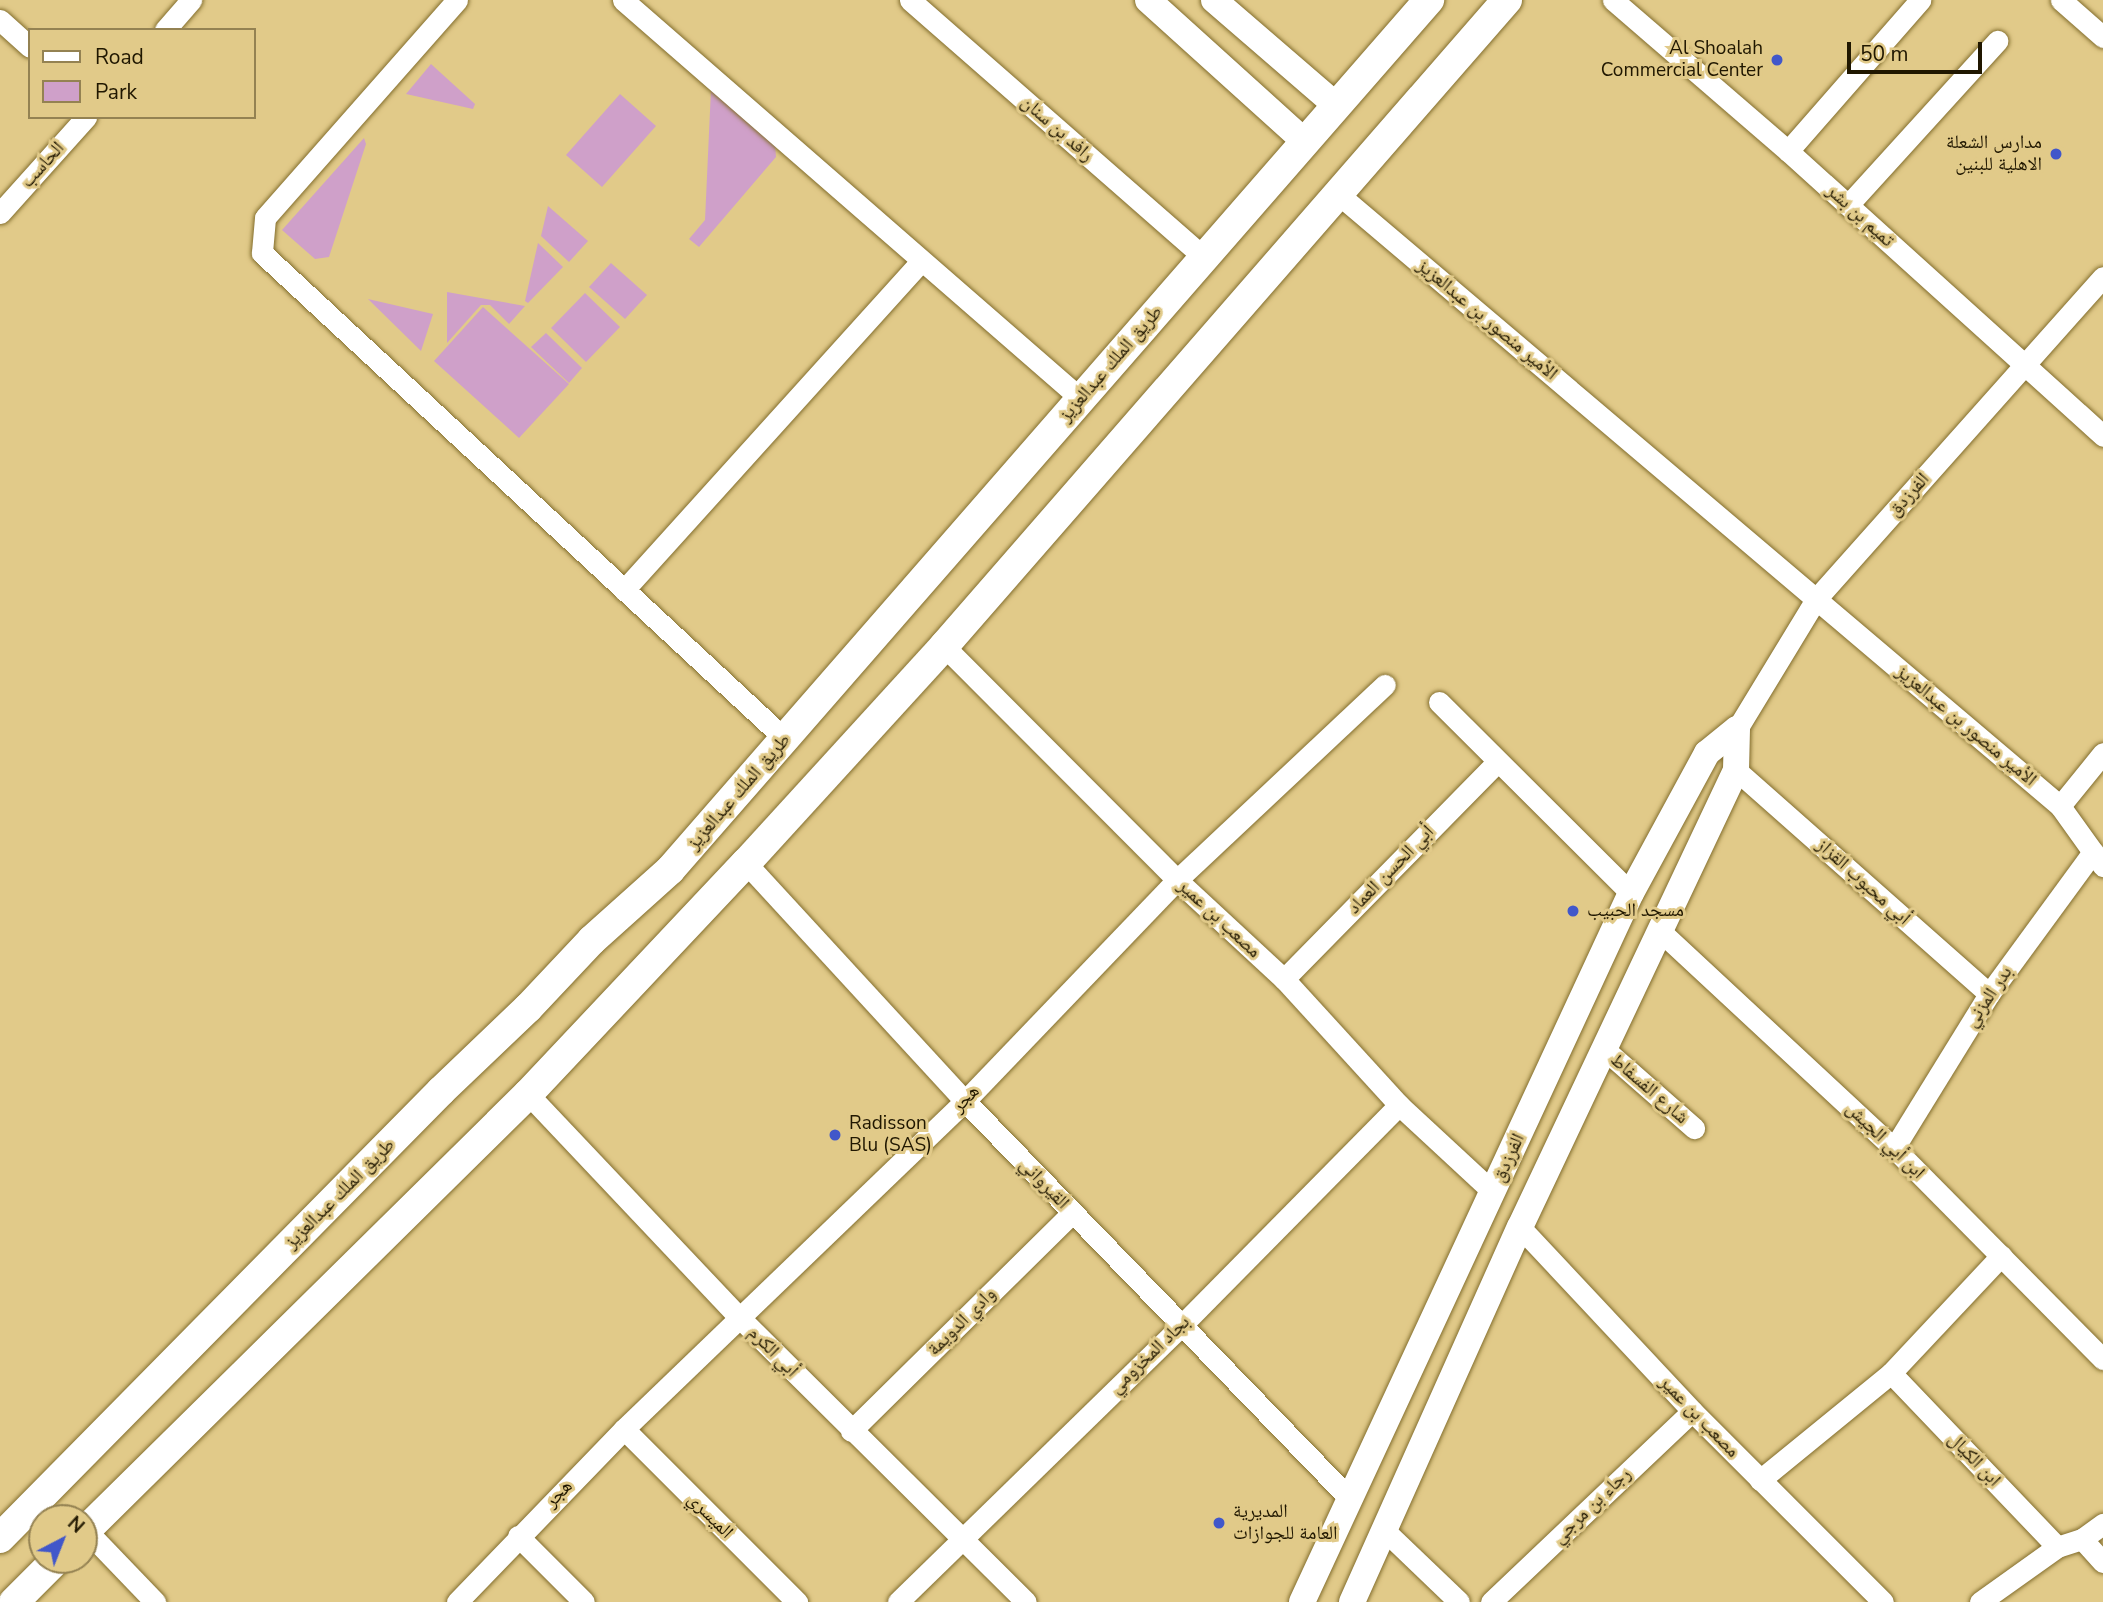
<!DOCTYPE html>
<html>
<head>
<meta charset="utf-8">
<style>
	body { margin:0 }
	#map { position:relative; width:2103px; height:1602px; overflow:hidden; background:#e1ca89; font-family:"Nunito Sans","Noto Naskh Arabic",sans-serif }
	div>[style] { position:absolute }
	.green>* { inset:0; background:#cfa0c9 }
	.roads { filter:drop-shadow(0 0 2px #836e2e) drop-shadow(0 0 2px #836e2e) }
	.minor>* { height:21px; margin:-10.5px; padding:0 10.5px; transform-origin:10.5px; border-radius:10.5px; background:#fff }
	.tertiary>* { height:26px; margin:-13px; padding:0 13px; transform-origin:13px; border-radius:13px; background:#fff }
	.secondary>* { height:30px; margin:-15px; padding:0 15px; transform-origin:15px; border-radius:15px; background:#fff }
	.dots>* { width:19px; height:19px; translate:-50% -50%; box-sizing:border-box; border:4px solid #e1ca89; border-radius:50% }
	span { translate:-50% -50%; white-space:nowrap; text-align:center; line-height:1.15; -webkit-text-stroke:6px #e1ca89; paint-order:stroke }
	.poi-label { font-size:19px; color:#201700 }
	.right { translate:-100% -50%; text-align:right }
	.left { translate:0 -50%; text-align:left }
	.street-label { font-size:19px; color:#201700 }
	.legend { position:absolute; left:28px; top:28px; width:228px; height:91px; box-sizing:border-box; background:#e1ca89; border:2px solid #948252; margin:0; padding:9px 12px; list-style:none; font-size:21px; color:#201700 }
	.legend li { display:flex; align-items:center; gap:14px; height:35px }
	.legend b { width:35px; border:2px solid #948252 }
	.north { position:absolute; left:28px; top:1504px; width:70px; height:70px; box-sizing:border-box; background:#e1ca89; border:2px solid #948252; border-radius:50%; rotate:42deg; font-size:19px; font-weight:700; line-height:28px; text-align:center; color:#201700 }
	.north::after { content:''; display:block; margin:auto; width:24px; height:32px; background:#4157ca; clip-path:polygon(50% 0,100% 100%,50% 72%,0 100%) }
	.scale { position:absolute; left:1847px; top:42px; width:135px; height:32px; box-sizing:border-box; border:4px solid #201700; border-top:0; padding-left:9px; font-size:21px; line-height:24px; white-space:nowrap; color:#201700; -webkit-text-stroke:5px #e1ca89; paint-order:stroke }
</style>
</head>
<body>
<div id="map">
	<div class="green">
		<div style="clip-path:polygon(431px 64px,475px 104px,473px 109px,406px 94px)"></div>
		<div style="clip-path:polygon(711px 89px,775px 144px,776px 157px,699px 247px,689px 239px,705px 220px)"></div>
		<div style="clip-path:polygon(620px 94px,656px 126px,602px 187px,566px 155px)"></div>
		<div style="clip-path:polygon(364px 138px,366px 144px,329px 257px,315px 259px,282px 230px)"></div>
		<div style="clip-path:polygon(548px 206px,588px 241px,569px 262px,541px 236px)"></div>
		<div style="clip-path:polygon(538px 243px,563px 267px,528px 303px,525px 301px)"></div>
		<div style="clip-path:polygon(611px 263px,647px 295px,625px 319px,589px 287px)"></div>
		<div style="clip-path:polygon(447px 292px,525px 306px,509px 324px,490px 305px,481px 305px,447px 343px)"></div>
		<div style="clip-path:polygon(585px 293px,620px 327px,586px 362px,551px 328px)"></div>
		<div style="clip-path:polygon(368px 299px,433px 314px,421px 351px)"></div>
		<div style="clip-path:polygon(483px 307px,569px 384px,519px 438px,434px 361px)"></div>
		<div style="clip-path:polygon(546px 333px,582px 368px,569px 383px,531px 347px)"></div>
	</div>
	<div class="roads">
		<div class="minor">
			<div style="left:457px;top:0;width:290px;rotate:131.4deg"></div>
			<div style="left:265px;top:218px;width:35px;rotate:95deg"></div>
			<div style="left:262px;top:253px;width:714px;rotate:42.9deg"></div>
			<div style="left:623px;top:0;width:607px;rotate:41.06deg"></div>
			<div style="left:910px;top:0;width:390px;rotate:41.2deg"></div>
			<div style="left:1613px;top:0;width:231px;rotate:40.8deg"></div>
			<div style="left:1788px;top:151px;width:425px;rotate:42.1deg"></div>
			<div style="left:2061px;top:0;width:56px;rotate:41.4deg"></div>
			<div style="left:0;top:20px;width:40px;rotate:42deg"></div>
			<div style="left:165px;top:30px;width:40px;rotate:-49deg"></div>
			<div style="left:1788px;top:151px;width:201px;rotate:-48.8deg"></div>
			<div style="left:1337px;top:193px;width:948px;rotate:40.29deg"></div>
			<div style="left:2060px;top:806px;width:74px;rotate:54.4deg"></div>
			<div style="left:1848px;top:205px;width:222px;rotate:-47.7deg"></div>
			<div style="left:0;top:213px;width:129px;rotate:-48.1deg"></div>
			<div style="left:624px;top:590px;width:443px;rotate:-47.9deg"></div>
			<div style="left:944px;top:646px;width:330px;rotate:45.1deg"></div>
			<div style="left:1177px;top:880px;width:146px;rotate:42.8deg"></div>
			<div style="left:1284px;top:979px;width:171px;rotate:47.6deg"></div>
			<div style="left:1399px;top:1105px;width:128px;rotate:42.8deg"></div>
			<div style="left:1439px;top:702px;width:271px;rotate:44.9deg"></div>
			<div style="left:1737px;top:729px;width:152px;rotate:-58.7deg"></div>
			<div style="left:1816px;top:599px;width:431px;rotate:-48.3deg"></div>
			<div style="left:1736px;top:770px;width:338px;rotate:41.5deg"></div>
			<div style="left:2060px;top:806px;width:68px;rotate:-50.9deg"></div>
			<div style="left:746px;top:863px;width:323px;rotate:47.4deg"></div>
			<div style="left:965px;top:1101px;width:552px;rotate:45.95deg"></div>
			<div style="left:1659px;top:930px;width:321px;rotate:42.9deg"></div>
			<div style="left:1894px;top:1148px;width:297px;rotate:45.3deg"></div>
			<div style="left:1284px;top:979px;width:305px;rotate:-45.5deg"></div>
			<div style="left:1604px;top:1049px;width:120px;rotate:41.3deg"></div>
			<div style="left:528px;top:1094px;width:307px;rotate:46.6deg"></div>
			<div style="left:739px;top:1317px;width:404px;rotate:44.8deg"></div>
			<div style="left:1894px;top:1148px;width:181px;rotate:-58.3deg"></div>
			<div style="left:1989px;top:994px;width:176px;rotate:-53.8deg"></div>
			<div style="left:1520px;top:1227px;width:252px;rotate:46.9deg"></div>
			<div style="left:1692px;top:1411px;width:270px;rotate:45deg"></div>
			<div style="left:1891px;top:1373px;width:240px;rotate:46.3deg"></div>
			<div style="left:624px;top:1429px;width:245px;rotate:45deg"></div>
			<div style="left:851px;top:1431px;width:310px;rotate:-44.6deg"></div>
			<div style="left:1760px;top:1480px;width:169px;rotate:-39.2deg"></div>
			<div style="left:1891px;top:1373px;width:161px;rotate:-46.8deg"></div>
			<div style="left:1383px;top:1529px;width:105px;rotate:43.8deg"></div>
			<div style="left:86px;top:1530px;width:100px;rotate:46.2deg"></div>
			<div style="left:518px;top:1536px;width:93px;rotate:45deg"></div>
			<div style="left:2082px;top:1539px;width:31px;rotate:48deg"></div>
			<div style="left:457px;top:1602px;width:240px;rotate:-46deg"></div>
			<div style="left:624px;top:1429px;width:473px;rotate:-43.9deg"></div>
			<div style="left:965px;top:1101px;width:306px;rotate:-46.2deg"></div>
			<div style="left:1177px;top:880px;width:285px;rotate:-43.2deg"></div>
			<div style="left:898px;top:1602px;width:397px;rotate:-44.3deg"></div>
			<div style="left:1182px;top:1325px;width:309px;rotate:-45.4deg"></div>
			<div style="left:1491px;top:1602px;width:277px;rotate:-43.5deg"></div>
			<div style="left:1980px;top:1602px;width:95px;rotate:-35.5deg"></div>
			<div style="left:2057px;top:1547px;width:26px;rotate:-18deg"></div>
			<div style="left:2082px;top:1539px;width:26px;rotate:-36deg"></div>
		</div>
		<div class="tertiary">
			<div style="left:1148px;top:0;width:212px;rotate:42.1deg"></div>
			<div style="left:1214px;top:0;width:162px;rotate:40.8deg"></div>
			<div style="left:1302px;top:1602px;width:782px;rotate:-65.11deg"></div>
			<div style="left:1631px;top:893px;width:159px;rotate:-61.5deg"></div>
			<div style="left:1707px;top:753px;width:38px;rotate:-39deg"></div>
			<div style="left:1352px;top:1602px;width:411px;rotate:-65.9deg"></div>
			<div style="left:1520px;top:1227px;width:505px;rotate:-64.7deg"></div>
			<div style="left:1736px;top:770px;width:41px;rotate:-88.6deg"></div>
		</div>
		<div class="secondary">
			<div style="left:84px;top:1532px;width:624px;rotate:-44.61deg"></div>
			<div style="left:528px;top:1094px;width:318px;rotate:-46.7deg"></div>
			<div style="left:746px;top:863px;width:294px;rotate:-47.6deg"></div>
			<div style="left:944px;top:646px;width:857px;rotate:-48.93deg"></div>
			<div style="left:0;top:1538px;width:628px;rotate:-45.39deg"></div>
			<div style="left:441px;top:1091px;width:120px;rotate:-43.7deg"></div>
			<div style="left:528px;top:1008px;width:93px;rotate:-46.7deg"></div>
			<div style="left:592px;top:940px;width:105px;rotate:-41.9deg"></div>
			<div style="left:670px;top:870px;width:1155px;rotate:-48.9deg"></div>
			<div style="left:14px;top:1602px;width:59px;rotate:-45deg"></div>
		</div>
	</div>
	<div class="dots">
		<div style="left:1777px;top:60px;background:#4157ca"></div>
		<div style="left:2056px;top:154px;background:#4157ca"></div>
		<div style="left:1573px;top:911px;background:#4157ca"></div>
		<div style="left:835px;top:1135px;background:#4157ca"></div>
		<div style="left:1219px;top:1523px;background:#4157ca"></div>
	</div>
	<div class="poi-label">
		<span class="right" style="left:1763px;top:60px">Al Shoalah<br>Commercial Center</span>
		<span class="right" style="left:2042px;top:154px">مدارس الشعلة<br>الاهلية للبنين</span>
		<span class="left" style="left:1587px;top:911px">مسجد الحبيب</span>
		<span class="left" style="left:849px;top:1135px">Radisson<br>Blu (SAS)</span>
		<span class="left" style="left:1233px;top:1523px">المديرية<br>العامة للجوازات</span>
	</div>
	<div class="street-label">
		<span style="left:1057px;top:129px;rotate:41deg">رافد بن سنان</span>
		<span style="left:43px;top:165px;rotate:-48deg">الحاسب</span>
		<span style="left:1860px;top:216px;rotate:42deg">تميم بن بشر</span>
		<span style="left:1487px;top:320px;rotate:40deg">الأمير منصور بن عبدالعزيز</span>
		<span style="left:1111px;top:364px;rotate:-49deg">طريق الملك عبدالعزيز</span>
		<span style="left:1909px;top:495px;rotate:-48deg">الفرزدق</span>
		<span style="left:1966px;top:726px;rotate:40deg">الأمير منصور بن عبدالعزيز</span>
		<span style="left:739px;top:792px;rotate:-49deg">طريق الملك عبدالعزيز</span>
		<span style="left:1391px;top:870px;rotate:-46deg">أبي الحسن العماد</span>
		<span style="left:1863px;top:882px;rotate:42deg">أبي محبوب القزاز</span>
		<span style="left:1219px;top:919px;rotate:43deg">مصعب بن عمير</span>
		<span style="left:1989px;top:997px;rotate:-56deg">بدر المزني</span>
		<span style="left:1649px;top:1089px;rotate:41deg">شارع الفسفاط</span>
		<span style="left:966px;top:1099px;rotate:-45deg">هجر</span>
		<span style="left:1885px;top:1141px;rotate:44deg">ابن أبي الجيش</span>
		<span style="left:1509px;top:1158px;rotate:-65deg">الفرزدق</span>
		<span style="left:1044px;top:1184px;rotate:46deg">القيرواني</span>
		<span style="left:340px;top:1194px;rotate:-45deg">طريق الملك عبدالعزيز</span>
		<span style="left:962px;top:1322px;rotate:-45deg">وادي الدويمة</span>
		<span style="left:773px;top:1352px;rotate:46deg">أبي الكرم</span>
		<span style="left:1150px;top:1355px;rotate:-44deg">بجاد المخزومي</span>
		<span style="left:1699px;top:1417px;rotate:46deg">مصعب بن عمير</span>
		<span style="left:1974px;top:1460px;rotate:46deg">ابن الكيال</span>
		<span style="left:559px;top:1494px;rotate:-45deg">هجر</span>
		<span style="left:1592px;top:1506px;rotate:-44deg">رجاء بن مرجي</span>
		<span style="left:710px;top:1516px;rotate:45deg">الميسري</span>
	</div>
	<ul class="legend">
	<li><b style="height:9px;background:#fff"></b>Road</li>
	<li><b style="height:19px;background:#cfa0c9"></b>Park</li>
	</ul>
	<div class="north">N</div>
	<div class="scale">50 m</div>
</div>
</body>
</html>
